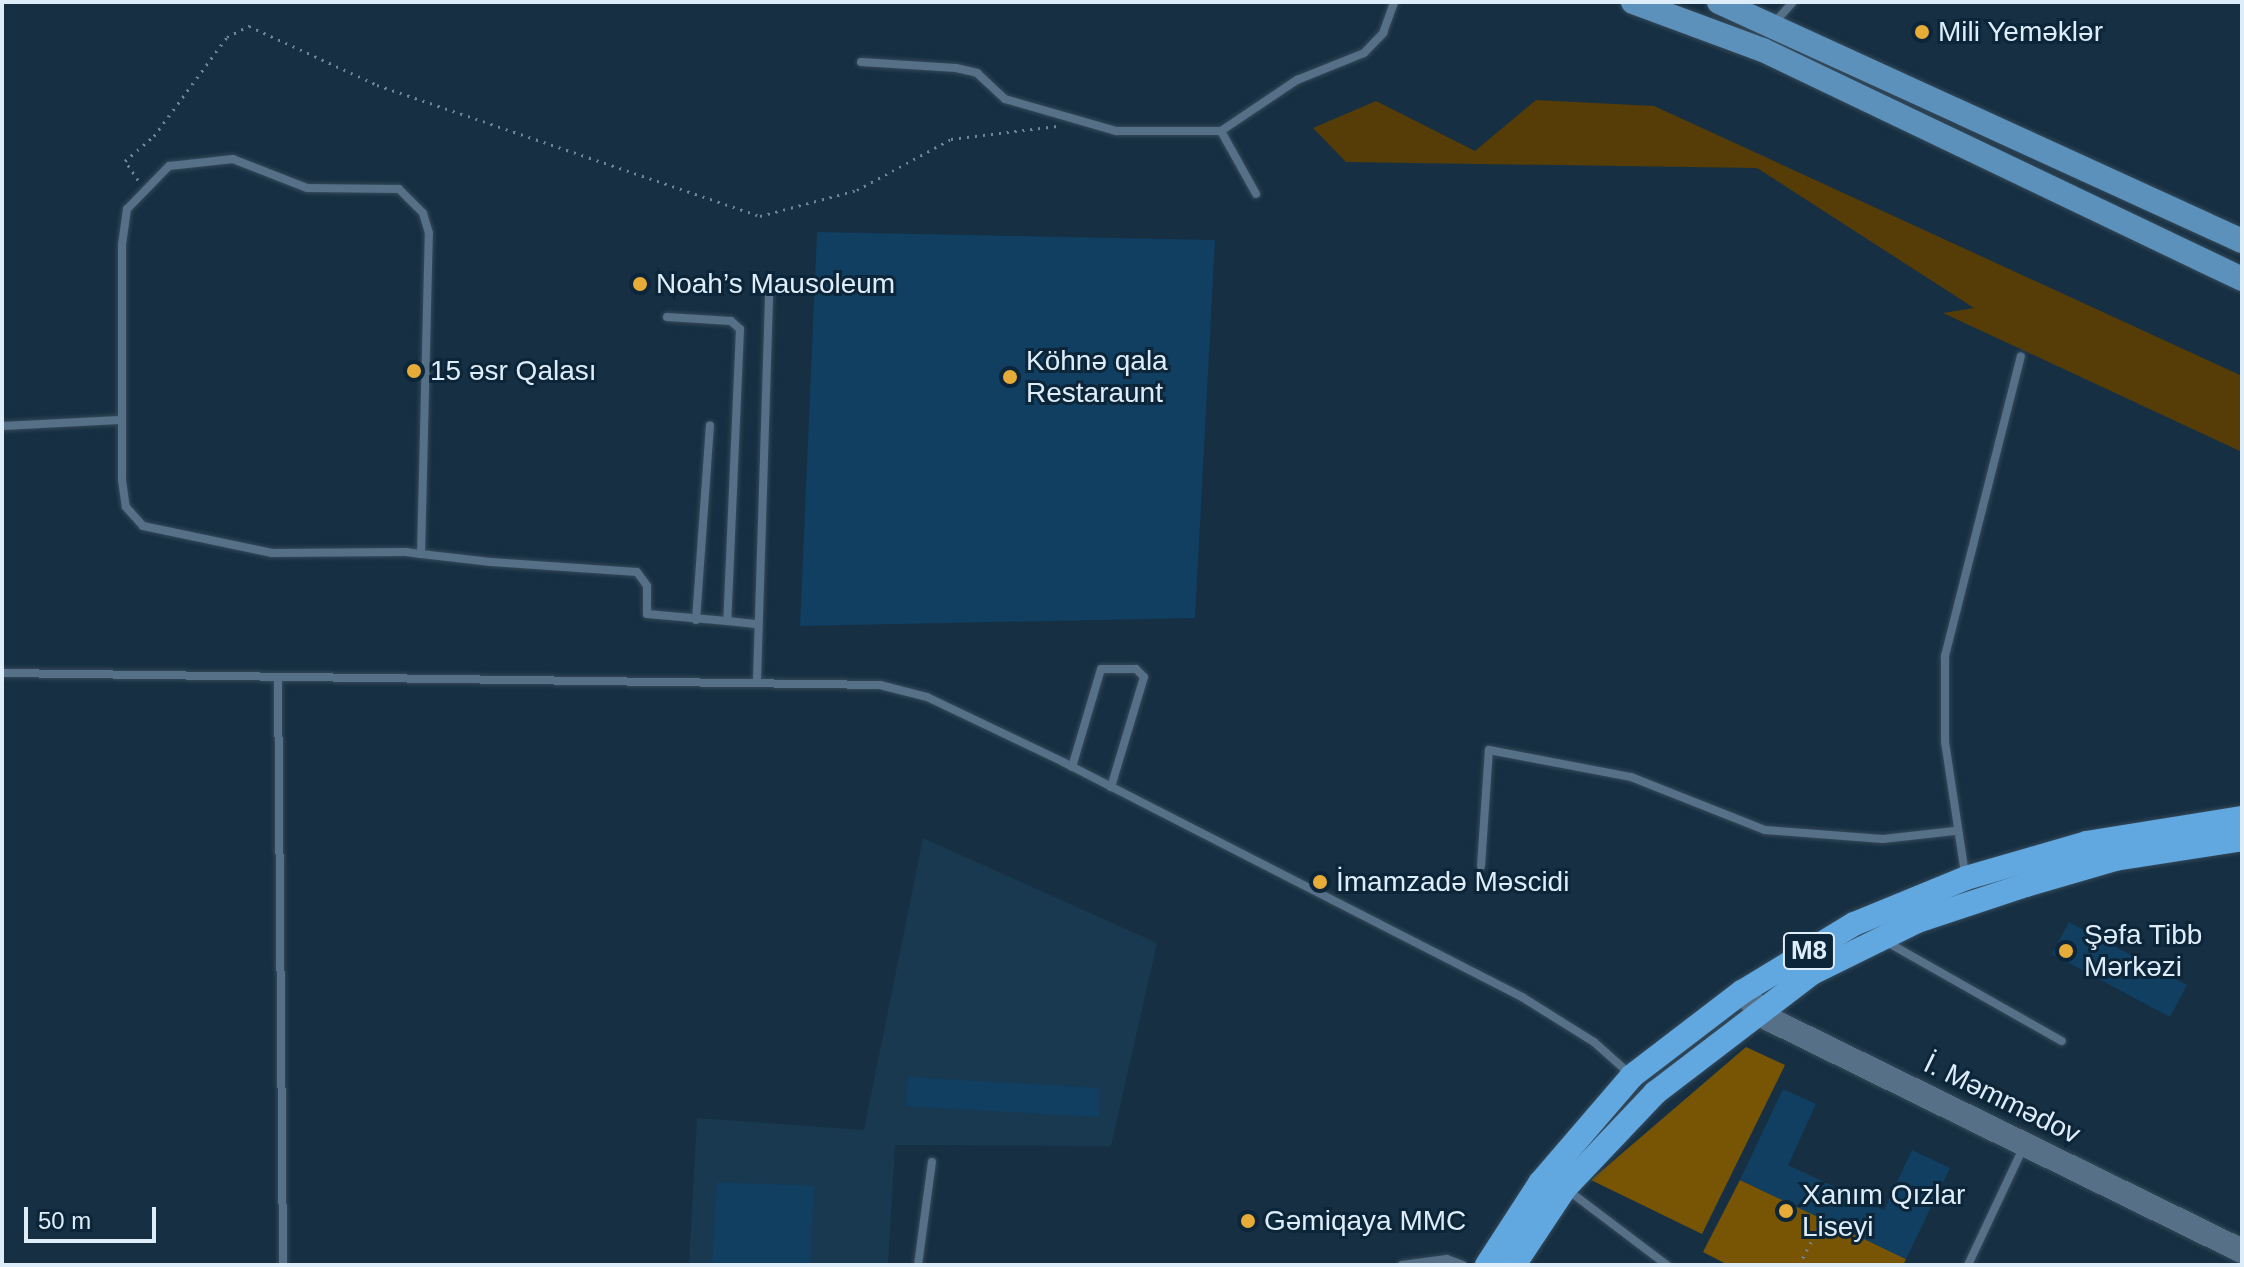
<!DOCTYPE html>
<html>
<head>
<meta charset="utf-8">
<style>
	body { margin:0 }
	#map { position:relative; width:2244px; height:1267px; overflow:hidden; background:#162f42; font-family:Arial,sans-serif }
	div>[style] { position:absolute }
	.built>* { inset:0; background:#193950 }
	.green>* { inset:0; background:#563d08 }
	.forest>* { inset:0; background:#785505 }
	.building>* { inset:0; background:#103f61 }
	.path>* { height:3px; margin-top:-1.5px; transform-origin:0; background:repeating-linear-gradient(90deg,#718596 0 2px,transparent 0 8px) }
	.roads { filter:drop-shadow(0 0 2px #354a5a) drop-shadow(0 0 2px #354a5a) }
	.lane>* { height:8px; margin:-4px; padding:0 4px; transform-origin:4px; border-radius:4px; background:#557087 }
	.secondary>* { height:24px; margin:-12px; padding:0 12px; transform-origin:12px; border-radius:12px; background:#557087 }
	.primary>* { height:24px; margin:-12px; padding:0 12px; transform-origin:12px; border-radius:12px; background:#5c91bc }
	.highway>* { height:24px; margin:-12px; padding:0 12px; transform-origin:12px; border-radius:12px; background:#61a7e0 }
	.dots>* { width:22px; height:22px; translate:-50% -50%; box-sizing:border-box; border:4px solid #0c2538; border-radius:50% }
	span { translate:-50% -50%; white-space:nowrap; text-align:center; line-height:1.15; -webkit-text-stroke:6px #0c2538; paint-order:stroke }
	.shield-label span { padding:2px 6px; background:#0c2538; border:2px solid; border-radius:6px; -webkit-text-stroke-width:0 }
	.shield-label { font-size:26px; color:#deedfa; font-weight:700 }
	.poi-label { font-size:28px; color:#deedfa }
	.left { translate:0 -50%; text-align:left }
	.street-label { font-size:28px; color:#deedfa }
	.frame { position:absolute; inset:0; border:4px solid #deedfa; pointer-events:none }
	.scale { position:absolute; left:24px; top:1207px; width:132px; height:36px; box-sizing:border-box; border:4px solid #deedfa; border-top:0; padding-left:10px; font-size:24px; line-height:28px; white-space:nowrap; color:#deedfa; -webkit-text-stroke:6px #0c2538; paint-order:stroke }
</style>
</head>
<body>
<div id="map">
	<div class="built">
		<div style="clip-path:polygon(923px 838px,1157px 943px,1111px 1146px,895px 1145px,888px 1265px,689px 1265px,697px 1118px,864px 1130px)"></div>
	</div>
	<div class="green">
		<div style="clip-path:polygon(1536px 100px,1654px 106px,2242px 376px,2242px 452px,1943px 313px,1974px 308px,1757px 168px,1346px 162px,1313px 128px,1376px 101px,1475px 151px)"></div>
	</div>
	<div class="forest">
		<div style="clip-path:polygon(1746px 1047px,1785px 1065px,1702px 1234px,1591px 1180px)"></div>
		<div style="clip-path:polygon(1740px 1180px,1823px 1219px,1906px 1259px,1903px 1265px,1728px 1265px,1703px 1252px)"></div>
	</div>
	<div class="building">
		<div style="clip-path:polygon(817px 232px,1215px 240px,1195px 618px,800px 626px)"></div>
		<div style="clip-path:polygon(2069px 922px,2187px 985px,2170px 1017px,2052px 954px)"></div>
		<div style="clip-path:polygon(908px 1077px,1100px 1088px,1099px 1117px,906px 1106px)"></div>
		<div style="clip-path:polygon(1783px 1089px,1816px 1104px,1788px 1165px,1884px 1210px,1912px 1150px,1950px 1168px,1906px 1259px,1740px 1180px)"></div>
		<div style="clip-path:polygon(717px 1182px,814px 1186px,810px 1265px,712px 1265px)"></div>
	</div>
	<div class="path">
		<div style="left:138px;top:180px;width:23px;rotate:-124deg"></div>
		<div style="left:125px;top:161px;width:38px;rotate:-41deg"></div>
		<div style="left:154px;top:136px;width:123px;rotate:-53.6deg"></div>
		<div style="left:227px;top:37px;width:25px;rotate:-27deg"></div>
		<div style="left:249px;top:26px;width:141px;rotate:24.7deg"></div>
		<div style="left:377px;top:85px;width:405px;rotate:18.9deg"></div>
		<div style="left:760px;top:216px;width:100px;rotate:-15deg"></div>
		<div style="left:857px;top:190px;width:107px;rotate:-28.5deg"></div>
		<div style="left:951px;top:139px;width:107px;rotate:-7deg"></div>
		<div style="left:1799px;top:1265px;width:52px;rotate:-62.4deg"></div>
	</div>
	<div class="roads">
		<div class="lane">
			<div style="left:1775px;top:22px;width:27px;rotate:-48deg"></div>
			<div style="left:861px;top:62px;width:95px;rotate:3.6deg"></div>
			<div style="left:956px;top:68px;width:22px;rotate:13deg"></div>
			<div style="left:977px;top:73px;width:38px;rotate:43deg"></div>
			<div style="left:1005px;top:99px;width:116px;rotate:16.1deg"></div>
			<div style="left:1116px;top:131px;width:105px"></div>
			<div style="left:1221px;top:131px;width:92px;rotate:-33.9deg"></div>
			<div style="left:1297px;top:80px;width:72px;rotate:-21.9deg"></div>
			<div style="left:1364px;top:53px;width:28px;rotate:-46deg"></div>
			<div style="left:1383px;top:33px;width:33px;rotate:-70deg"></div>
			<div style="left:1221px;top:131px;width:72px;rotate:60.9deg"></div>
			<div style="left:667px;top:317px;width:64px;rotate:3.6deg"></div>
			<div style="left:731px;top:321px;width:12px;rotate:42deg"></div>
			<div style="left:740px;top:329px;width:292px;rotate:92.5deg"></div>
			<div style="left:727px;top:621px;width:31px;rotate:6deg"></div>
			<div style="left:2px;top:426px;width:118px;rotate:-2.9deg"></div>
			<div style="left:421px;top:554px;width:321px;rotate:-88.6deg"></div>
			<div style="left:429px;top:233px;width:21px;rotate:-107deg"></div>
			<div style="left:423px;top:213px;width:34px;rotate:-135deg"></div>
			<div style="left:399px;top:189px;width:92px;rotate:-179.4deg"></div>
			<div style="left:307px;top:188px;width:79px;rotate:-158.6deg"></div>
			<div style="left:233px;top:159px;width:64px;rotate:173.8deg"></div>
			<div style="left:169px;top:166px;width:60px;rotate:134.3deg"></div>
			<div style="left:127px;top:209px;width:36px;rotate:98deg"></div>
			<div style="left:122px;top:245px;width:235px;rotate:90deg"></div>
			<div style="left:122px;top:480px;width:27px;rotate:82deg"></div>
			<div style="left:126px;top:507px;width:25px;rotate:48deg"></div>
			<div style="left:143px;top:526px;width:132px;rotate:11.8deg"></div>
			<div style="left:272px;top:553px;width:134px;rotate:-0.4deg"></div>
			<div style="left:406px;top:552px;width:15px;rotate:8deg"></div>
			<div style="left:421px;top:554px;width:70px;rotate:6.5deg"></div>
			<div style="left:491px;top:562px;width:146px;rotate:3.9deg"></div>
			<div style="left:637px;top:572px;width:17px;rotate:54deg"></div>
			<div style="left:647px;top:586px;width:28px;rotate:90deg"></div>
			<div style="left:647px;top:614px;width:80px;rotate:5deg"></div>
			<div style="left:696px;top:620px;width:195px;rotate:-85.9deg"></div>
			<div style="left:2px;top:673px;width:878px;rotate:0.78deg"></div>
			<div style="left:880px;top:685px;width:49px;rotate:14.3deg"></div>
			<div style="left:927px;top:697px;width:151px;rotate:25.5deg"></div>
			<div style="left:1063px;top:762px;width:516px;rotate:27.11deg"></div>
			<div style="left:1522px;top:997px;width:85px;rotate:32deg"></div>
			<div style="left:1594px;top:1042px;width:50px;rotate:41.7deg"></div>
			<div style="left:278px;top:677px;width:588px;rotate:89.51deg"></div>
			<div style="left:757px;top:680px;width:391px;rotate:-88.2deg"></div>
			<div style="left:1072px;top:767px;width:102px;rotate:-73.5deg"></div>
			<div style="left:1101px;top:669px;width:35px"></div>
			<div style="left:1136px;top:669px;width:11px;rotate:45deg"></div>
			<div style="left:1144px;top:677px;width:115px;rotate:106.7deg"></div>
			<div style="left:1481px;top:866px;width:116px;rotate:-86.1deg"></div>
			<div style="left:1489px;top:750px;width:145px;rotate:10.8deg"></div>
			<div style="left:1631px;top:777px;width:144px;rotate:21.6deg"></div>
			<div style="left:1765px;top:830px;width:118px;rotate:4.4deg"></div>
			<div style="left:1883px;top:839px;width:72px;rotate:-6.3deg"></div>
			<div style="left:1965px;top:874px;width:134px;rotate:-98.6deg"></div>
			<div style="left:1945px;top:742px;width:86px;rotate:-90deg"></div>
			<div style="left:1945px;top:656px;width:309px;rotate:-75.8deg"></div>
			<div style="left:1885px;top:941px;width:203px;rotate:29.5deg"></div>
			<div style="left:1569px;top:1191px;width:123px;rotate:37.1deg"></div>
			<div style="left:918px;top:1265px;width:104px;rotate:-82.3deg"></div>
			<div style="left:1402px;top:1265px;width:45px;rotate:-7.6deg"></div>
			<div style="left:1447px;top:1259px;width:17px;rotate:21deg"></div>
			<div style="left:1968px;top:1265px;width:129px;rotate:-64.8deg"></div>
		</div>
		<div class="secondary">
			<div style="left:1742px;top:992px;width:38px;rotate:45deg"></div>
			<div style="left:1769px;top:1019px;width:527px;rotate:26.13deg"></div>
		</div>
		<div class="primary">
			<div style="left:1633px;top:2px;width:139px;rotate:20.3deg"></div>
			<div style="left:1763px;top:50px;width:531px;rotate:25.55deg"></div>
			<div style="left:1719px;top:2px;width:575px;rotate:24.56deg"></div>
		</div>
		<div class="highway">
			<div style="left:1487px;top:1265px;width:98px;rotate:-57.1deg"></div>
			<div style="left:1540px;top:1183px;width:141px;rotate:-49.3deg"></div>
			<div style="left:1632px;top:1076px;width:138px;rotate:-37.4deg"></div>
			<div style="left:1742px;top:992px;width:131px;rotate:-31.3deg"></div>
			<div style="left:1854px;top:924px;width:121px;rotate:-22.3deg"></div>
			<div style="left:1966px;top:878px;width:126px;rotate:-16.1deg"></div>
			<div style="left:2087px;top:843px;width:157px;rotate:-9.2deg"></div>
			<div style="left:1514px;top:1265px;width:92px;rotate:-56.5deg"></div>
			<div style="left:1565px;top:1188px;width:131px;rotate:-46.5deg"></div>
			<div style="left:1655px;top:1093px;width:198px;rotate:-37.4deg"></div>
			<div style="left:1812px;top:973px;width:117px;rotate:-26.3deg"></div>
			<div style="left:1917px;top:921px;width:115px;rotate:-18.3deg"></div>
			<div style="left:2026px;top:885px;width:93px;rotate:-16.3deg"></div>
			<div style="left:2115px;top:859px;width:129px;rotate:-8.9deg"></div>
		</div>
	</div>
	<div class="dots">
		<div style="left:1922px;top:32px;background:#e7ac37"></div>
		<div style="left:640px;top:284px;background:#e7ac37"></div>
		<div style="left:414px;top:371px;background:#e7ac37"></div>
		<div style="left:1010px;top:377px;background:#e7ac37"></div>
		<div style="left:1320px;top:882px;background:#e7ac37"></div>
		<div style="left:2066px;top:951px;background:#e7ac37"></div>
		<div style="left:1786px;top:1211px;background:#e7ac37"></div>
		<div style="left:1248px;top:1221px;background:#e7ac37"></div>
	</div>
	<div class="shield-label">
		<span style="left:1809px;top:951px">M8</span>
	</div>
	<div class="poi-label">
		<span class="left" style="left:1938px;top:32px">Mili Yeməklər</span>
		<span class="left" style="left:656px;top:284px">Noah’s Mausoleum</span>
		<span class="left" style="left:1026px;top:377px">Köhnə qala<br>Restaraunt</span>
		<span class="left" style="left:430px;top:371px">15 əsr Qalası</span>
		<span class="left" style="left:1336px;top:882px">İmamzadə Məscidi</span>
		<span class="left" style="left:2084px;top:951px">Şəfa Tibb<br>Mərkəzi</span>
		<span class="left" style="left:1802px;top:1211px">Xanım Qızlar<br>Liseyi</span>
		<span class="left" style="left:1264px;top:1221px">Gəmiqaya MMC</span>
	</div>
	<div class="street-label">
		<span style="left:2002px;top:1099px;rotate:26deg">İ. Məmmədov</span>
	</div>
	<div class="frame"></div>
	<div class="scale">50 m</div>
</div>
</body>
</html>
